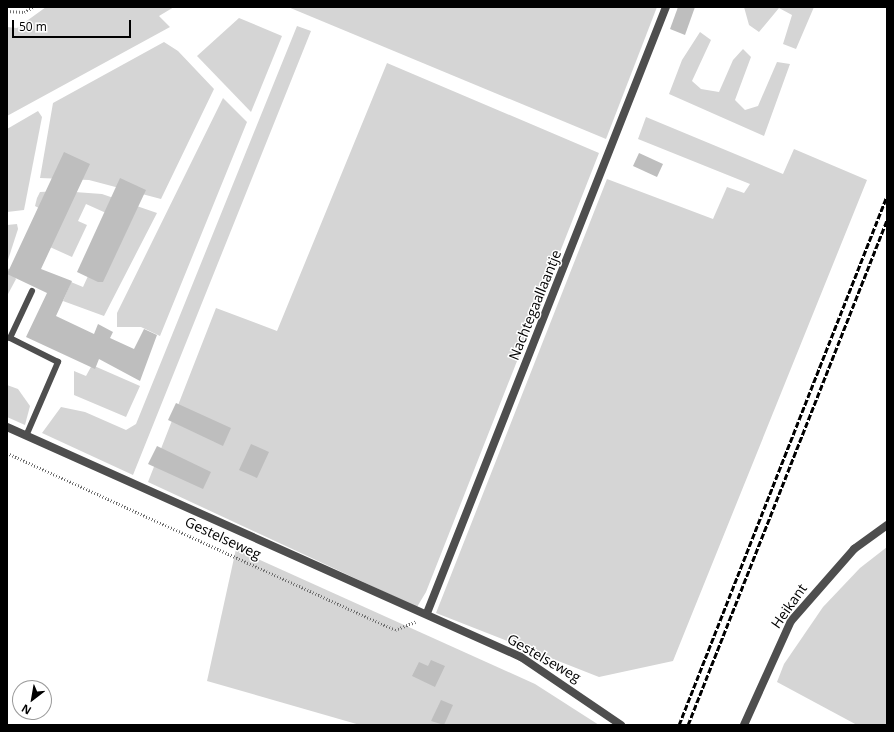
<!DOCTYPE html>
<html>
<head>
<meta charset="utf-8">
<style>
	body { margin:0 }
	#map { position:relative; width:894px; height:732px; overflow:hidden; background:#fff; font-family:"Open Sans",sans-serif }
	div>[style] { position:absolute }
	.green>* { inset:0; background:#d5d5d5 }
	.building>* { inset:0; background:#bebebe }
	.path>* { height:2.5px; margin-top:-1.25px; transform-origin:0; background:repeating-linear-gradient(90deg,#707070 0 1px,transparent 0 3px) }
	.service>* { height:6px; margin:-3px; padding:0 3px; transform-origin:3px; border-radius:3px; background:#4e4e4e }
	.minor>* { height:8px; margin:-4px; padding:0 4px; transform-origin:4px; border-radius:4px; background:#4e4e4e }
	.tertiary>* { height:8px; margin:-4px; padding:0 4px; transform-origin:4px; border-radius:4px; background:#4e4e4e }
	.rail>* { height:3px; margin-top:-1.5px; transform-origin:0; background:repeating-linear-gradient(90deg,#000 0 6px,transparent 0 8px) }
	span { translate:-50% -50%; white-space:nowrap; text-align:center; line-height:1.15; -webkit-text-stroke:3px #fff; paint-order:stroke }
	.street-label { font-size:14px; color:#000 }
	.frame { position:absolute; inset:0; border:8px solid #000; pointer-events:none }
	.north { position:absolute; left:12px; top:680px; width:40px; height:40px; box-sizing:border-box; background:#fff; border:1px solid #999; border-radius:50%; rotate:211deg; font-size:11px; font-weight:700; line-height:16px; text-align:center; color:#000 }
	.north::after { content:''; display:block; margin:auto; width:14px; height:18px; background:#000; clip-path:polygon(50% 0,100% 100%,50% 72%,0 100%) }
	.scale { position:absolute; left:12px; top:20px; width:119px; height:18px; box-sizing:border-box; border:2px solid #000; border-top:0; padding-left:5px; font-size:12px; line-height:14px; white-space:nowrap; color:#000; -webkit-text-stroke:3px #fff; paint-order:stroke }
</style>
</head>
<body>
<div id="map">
	<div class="green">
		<div style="clip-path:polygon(46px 7px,174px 7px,159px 16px,170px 27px,7px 116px,7px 27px,17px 28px)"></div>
		<div style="clip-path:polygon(288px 7px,657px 7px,606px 139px)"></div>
		<div style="clip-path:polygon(744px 7px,814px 7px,796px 49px,783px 44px,792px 15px,779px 8px,759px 32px,749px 25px)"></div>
		<div style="clip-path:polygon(239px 18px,282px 36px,251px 112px,197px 56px)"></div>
		<div style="clip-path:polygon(297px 26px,311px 31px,133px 475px,42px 433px,61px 407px,85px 412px,126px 430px,136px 424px)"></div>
		<div style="clip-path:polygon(700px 32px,711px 40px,692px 81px,701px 89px,719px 92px,733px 60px,743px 49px,751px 57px,735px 100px,745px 110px,758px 106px,777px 62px,790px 64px,764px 136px,669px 94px,682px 60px)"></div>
		<div style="clip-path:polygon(164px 42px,178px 51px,214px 89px,161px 199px,89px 180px,40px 178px,53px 103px)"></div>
		<div style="clip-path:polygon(387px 63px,599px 153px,426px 592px,417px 607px,148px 482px,216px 308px,277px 331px)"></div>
		<div style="clip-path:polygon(223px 98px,247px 122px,160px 336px,141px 327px,117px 327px,117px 313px)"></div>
		<div style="clip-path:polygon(38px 111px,42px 117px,24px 210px,7px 212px,7px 129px)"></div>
		<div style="clip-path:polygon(646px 117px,783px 174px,794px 149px,867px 180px,673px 661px,599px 677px,436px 613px,607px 179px,713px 219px,727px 187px,744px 193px,750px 184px,638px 139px)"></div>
		<div style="clip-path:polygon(61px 191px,102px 194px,157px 213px,104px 316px,63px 301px,71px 282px,83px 287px,115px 217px,86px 204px,78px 221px,87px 225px,72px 257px,41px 243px,59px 219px,35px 206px,37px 198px,40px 192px)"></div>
		<div style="clip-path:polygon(17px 224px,18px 229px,7px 263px,7px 225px)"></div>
		<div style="clip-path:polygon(7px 267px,16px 279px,7px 296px)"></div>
		<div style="clip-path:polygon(92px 365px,140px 386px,126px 417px,74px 395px,74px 371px,86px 376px)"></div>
		<div style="clip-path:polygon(7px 385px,18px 389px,30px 406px,25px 425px,7px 417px)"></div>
		<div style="clip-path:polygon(887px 547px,887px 725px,857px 725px,777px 682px,784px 664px,823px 607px,860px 568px)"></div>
		<div style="clip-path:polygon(236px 549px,535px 684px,599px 725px,360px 725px,207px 681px)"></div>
	</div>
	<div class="building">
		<div style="clip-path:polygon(678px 7px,695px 7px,685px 35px,670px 29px)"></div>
		<div style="clip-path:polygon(64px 152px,90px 164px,41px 269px,72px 281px,56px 316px,94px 334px,98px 324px,113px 332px,110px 338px,134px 349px,144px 329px,157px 335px,140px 381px,99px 359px,95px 369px,26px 337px,47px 293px,7px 274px)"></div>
		<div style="clip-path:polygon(639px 153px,663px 164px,657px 177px,633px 166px)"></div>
		<div style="clip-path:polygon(120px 178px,146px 190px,103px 282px,98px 282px,77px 272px)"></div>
		<div style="clip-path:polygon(176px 403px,231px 428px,223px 446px,168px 420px)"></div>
		<div style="clip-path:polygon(251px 444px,269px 452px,257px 478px,239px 470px)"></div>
		<div style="clip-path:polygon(157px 446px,211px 472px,203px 489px,148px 464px)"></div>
		<div style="clip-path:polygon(431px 660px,445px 666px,435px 687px,412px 676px,419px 662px,428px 666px)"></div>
		<div style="clip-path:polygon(441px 700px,453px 705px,444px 725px,431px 721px)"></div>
	</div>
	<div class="path">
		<div style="left:7px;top:11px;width:17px;rotate:3deg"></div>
		<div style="left:24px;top:12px;width:10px;rotate:-29deg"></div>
		<div style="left:7px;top:453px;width:426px;rotate:24.5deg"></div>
		<div style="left:395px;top:630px;width:22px;rotate:-22deg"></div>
	</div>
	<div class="service">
		<div style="left:26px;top:436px;width:81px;rotate:-66.6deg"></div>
		<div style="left:58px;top:362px;width:54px;rotate:-153.4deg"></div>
		<div style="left:10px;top:338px;width:52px;rotate:-64.9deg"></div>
	</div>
	<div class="minor">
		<div style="left:427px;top:613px;width:651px;rotate:-68.48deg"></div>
		<div style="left:744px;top:725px;width:114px;rotate:-65.7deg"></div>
		<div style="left:791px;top:621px;width:96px;rotate:-48.8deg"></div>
		<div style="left:854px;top:549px;width:41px;rotate:-36deg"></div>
	</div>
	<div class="tertiary">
		<div style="left:7px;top:427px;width:563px;rotate:24.11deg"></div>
		<div style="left:521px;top:657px;width:121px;rotate:34.2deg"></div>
	</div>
	<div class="rail">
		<div style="left:679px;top:725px;width:568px;rotate:-68.54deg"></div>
		<div style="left:688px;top:725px;width:543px;rotate:-68.49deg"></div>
	</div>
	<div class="street-label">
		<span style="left:535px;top:305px;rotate:-68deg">Nachtegaallaantje</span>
		<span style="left:223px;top:538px;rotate:25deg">Gestelseweg</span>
		<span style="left:789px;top:606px;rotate:-55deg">Heikant</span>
		<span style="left:544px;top:658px;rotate:30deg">Gestelseweg</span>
	</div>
	<div class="frame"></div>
	<div class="north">N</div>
	<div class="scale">50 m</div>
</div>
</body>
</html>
